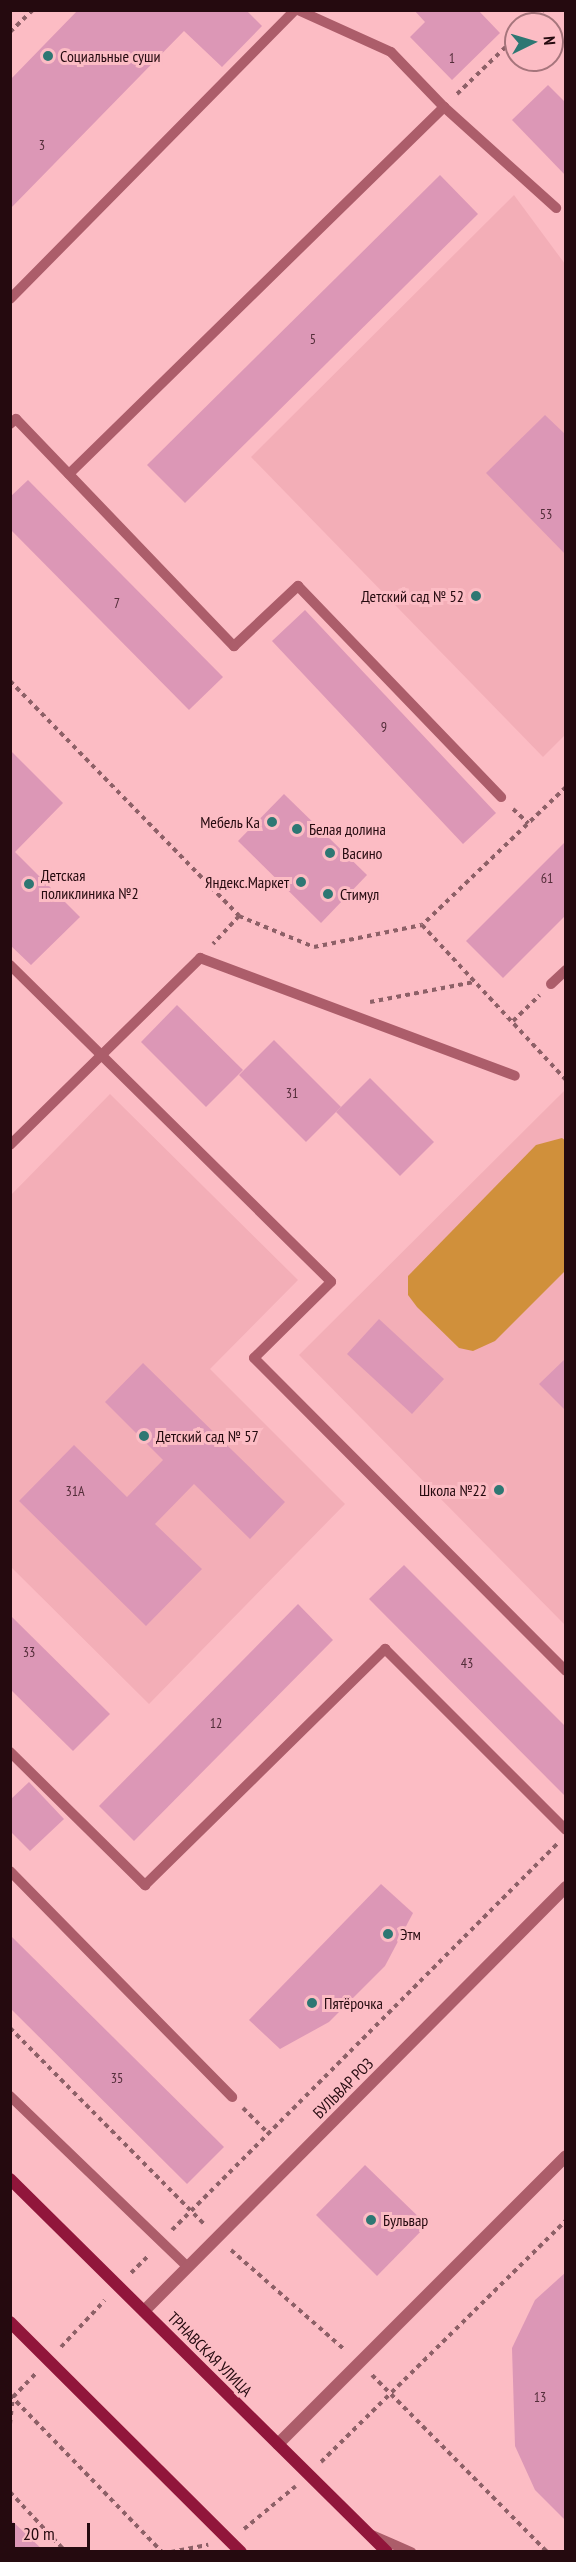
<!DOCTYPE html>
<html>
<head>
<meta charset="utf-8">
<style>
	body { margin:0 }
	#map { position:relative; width:576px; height:2562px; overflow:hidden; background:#fcbcc4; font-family:"PT Sans Narrow",sans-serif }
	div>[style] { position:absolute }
	.built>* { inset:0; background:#f3aeb7 }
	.green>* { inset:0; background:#d0903b }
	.building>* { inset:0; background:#dc97b6 }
	.path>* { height:4px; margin-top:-2px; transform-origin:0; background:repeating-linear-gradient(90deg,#8d6067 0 4.5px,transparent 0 9px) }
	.service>* { height:10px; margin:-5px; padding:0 5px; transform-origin:5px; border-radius:5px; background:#ac5d6a }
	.tertiary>* { height:12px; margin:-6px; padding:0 6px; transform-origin:6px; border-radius:6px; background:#ac5d6a }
	.secondary>* { height:12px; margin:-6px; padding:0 6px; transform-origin:6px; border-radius:6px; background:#91163b }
	.dots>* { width:16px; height:16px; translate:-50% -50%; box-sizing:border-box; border:3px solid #fcbcc4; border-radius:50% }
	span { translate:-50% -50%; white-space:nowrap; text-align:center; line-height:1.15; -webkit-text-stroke:6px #fcbcc4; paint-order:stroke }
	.number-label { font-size:14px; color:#532d39 }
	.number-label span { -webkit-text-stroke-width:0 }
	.poi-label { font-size:16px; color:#250a0f }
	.left { translate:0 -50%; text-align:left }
	.right { translate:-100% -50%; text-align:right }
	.street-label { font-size:16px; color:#250a0f }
	.frame { position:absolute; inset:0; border:12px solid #250a0f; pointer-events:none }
	.north { position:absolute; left:504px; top:12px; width:60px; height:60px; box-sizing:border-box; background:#fcbcc4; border:2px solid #a6757c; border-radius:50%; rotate:85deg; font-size:16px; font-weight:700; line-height:24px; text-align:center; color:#250a0f }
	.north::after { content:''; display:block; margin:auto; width:21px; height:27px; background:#2e7773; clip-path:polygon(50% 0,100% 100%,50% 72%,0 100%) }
	.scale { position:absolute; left:12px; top:2523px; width:78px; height:27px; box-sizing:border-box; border:3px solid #250a0f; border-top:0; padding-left:8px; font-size:18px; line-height:21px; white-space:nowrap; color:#250a0f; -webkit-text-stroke:4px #fcbcc4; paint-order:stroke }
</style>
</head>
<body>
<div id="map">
	<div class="built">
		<div style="clip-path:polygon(514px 195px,565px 264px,565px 735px,543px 757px,251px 457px)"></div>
		<div style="clip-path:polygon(565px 1090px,565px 1625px,299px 1355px)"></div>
		<div style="clip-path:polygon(110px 1094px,298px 1280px,210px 1369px,345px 1504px,149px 1704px,11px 1567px,10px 1196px)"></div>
	</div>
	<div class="green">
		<div style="clip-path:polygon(562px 1138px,566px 1141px,565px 1271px,495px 1341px,473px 1351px,459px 1348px,417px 1307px,408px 1295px,408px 1276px,536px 1145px)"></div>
	</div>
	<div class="building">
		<div style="clip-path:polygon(78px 10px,246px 10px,262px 26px,222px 67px,184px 31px,10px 209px,10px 80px)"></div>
		<div style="clip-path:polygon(414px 10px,478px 10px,500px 33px,452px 80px,410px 37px,425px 22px)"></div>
		<div style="clip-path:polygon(548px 85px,566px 103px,566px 176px,512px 120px)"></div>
		<div style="clip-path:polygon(440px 175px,478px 214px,185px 503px,147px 465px)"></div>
		<div style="clip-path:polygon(545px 415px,566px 435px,566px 555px,486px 473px)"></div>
		<div style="clip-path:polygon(28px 480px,223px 677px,189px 710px,10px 529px,10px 497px)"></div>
		<div style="clip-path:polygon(305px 610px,496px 813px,463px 844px,272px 641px)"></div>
		<div style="clip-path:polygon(10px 750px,63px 803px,15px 852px,80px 917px,31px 965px,10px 945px)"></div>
		<div style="clip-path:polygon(284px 794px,367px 875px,321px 923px,238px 841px)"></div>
		<div style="clip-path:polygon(566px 841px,566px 915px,503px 978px,466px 941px)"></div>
		<div style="clip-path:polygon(177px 1005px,243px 1070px,206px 1107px,141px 1042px)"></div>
		<div style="clip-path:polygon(274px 1040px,341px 1107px,306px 1142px,239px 1075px)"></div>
		<div style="clip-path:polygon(370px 1078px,434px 1142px,400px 1176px,336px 1112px)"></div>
		<div style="clip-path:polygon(379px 1319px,444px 1379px,412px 1414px,347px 1354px)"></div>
		<div style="clip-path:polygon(566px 1358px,566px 1411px,539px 1384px)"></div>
		<div style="clip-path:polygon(143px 1363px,285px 1502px,250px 1539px,194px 1484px,155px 1524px,202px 1569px,146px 1626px,19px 1501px,74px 1445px,127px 1497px,163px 1460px,105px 1402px)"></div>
		<div style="clip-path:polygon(404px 1565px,566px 1727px,566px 1797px,369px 1599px)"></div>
		<div style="clip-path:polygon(298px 1604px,333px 1640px,134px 1841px,99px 1806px)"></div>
		<div style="clip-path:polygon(10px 1615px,110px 1714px,73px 1751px,10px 1689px)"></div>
		<div style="clip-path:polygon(29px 1782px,64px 1819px,30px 1851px,10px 1831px,10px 1800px)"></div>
		<div style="clip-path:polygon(381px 1884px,413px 1913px,385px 1966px,329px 2022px,280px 2049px,249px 2020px)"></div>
		<div style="clip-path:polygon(10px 1935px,224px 2147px,187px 2184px,10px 2008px)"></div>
		<div style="clip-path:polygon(365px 2165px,427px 2225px,377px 2276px,316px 2215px)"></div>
		<div style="clip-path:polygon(566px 2272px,566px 2521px,535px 2490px,515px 2446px,512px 2348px,535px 2300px)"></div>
		<div style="clip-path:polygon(10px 2519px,45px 2552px,10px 2552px)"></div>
	</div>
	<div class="path">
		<div style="left:529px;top:24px;width:20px;rotate:-45deg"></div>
		<div style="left:10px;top:32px;width:32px;rotate:-44deg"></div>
		<div style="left:457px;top:94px;width:82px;rotate:-44deg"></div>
		<div style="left:10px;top:681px;width:328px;rotate:45.7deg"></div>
		<div style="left:239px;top:916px;width:38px;rotate:133deg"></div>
		<div style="left:566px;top:787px;width:199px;rotate:136.2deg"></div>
		<div style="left:422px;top:925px;width:212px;rotate:47.1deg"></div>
		<div style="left:513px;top:809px;width:21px;rotate:43deg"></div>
		<div style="left:239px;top:916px;width:81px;rotate:22.5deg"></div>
		<div style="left:314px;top:947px;width:110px;rotate:-11.5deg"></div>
		<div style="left:370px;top:1002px;width:106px;rotate:-10.9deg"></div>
		<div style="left:513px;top:1021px;width:37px;rotate:-44deg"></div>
		<div style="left:10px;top:2028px;width:276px;rotate:45.3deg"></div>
		<div style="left:243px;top:2108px;width:35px;rotate:45deg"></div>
		<div style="left:172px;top:2230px;width:545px;rotate:-45.07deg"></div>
		<div style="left:231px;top:2250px;width:152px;rotate:41.3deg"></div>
		<div style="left:131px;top:2273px;width:25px;rotate:-45deg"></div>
		<div style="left:61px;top:2347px;width:64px;rotate:-46.9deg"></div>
		<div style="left:372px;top:2375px;width:249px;rotate:45.3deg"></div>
		<div style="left:10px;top:2395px;width:219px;rotate:45.9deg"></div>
		<div style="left:10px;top:2424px;width:27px;rotate:-84deg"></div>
		<div style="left:13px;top:2397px;width:35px;rotate:-46deg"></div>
		<div style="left:321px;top:2462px;width:344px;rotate:-44.6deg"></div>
		<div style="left:10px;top:2492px;width:82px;rotate:47deg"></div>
		<div style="left:244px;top:2529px;width:67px;rotate:-39.6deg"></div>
		<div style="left:171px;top:2552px;width:38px;rotate:-11deg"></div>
	</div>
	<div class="service">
		<div style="left:298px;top:10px;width:102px;rotate:24.3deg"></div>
		<div style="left:391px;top:52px;width:76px;rotate:46.1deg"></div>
		<div style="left:444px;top:107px;width:151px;rotate:42deg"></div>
		<div style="left:10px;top:299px;width:406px;rotate:-45.4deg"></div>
		<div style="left:10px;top:424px;width:8px;rotate:-40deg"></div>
		<div style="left:16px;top:419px;width:315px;rotate:46.2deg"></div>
		<div style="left:234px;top:646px;width:88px;rotate:-43.2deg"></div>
		<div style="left:298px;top:586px;width:293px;rotate:46.1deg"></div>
		<div style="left:69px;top:474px;width:525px;rotate:-44.38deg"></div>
		<div style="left:10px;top:965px;width:451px;rotate:44.6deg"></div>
		<div style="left:331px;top:1282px;width:108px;rotate:135.4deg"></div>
		<div style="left:254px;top:1358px;width:442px;rotate:45.1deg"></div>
		<div style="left:551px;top:984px;width:21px;rotate:-43deg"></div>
		<div style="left:10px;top:1145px;width:267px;rotate:-44.5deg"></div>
		<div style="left:200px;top:958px;width:336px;rotate:20.5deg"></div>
		<div style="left:10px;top:1752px;width:190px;rotate:44.6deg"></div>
		<div style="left:145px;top:1885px;width:337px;rotate:-44.5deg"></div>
		<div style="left:385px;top:1649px;width:256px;rotate:45deg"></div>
		<div style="left:10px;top:1871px;width:317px;rotate:45.5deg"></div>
		<div style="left:10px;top:2096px;width:247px;rotate:43.9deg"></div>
		<div style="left:372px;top:2535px;width:43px;rotate:23.6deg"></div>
	</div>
	<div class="tertiary">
		<div style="left:144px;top:2311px;width:598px;rotate:-45.14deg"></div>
		<div style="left:278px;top:2444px;width:407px;rotate:-45deg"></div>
	</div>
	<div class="secondary">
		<div style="left:10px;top:2179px;width:530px;rotate:44.69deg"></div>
		<div style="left:10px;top:2322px;width:326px;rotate:44.9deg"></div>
	</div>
	<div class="dots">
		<div style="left:48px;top:56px;background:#2e7773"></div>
		<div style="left:476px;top:596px;background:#2e7773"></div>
		<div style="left:272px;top:822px;background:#2e7773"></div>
		<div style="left:297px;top:829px;background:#2e7773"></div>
		<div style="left:330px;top:853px;background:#2e7773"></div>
		<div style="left:301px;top:882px;background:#2e7773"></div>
		<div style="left:29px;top:884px;background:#2e7773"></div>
		<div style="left:328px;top:894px;background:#2e7773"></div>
		<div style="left:144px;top:1436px;background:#2e7773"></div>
		<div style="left:499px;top:1490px;background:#2e7773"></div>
		<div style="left:388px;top:1934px;background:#2e7773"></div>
		<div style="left:312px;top:2003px;background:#2e7773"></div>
		<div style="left:371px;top:2220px;background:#2e7773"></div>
	</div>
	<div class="number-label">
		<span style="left:452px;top:58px">1</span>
		<span style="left:42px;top:145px">3</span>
		<span style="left:313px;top:339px">5</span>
		<span style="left:546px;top:514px">53</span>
		<span style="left:117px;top:603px">7</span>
		<span style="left:384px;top:727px">9</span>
		<span style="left:547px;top:878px">61</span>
		<span style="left:292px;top:1093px">31</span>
		<span style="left:75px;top:1491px">31А</span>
		<span style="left:29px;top:1652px">33</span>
		<span style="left:467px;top:1663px">43</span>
		<span style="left:216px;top:1723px">12</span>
		<span style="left:117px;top:2078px">35</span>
		<span style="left:540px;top:2397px">13</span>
	</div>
	<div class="poi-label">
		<span class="left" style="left:60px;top:56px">Социальные суши</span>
		<span class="right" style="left:464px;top:596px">Детский сад № 52</span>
		<span class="right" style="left:260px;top:822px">Мебель Ка</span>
		<span class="left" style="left:309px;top:829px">Белая долина</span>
		<span class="left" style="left:342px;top:853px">Васино</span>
		<span class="left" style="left:41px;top:884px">Детская<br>поликлиника №2</span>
		<span class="right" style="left:289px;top:882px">Яндекс.Маркет</span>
		<span class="left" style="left:340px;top:894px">Стимул</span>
		<span class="left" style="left:156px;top:1436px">Детский сад № 57</span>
		<span class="right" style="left:487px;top:1490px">Школа №22</span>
		<span class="left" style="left:400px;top:1934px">Этм</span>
		<span class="left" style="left:324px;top:2003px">Пятёрочка</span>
		<span class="left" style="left:383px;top:2220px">Бульвар</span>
	</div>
	<div class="street-label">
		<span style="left:343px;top:2088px;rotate:-45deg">БУЛЬВАР РОЗ</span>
		<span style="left:210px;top:2354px;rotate:45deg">ТРНАВСКАЯ УЛИЦА</span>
	</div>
	<div class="frame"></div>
	<div class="north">N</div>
	<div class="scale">20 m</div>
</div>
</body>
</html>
